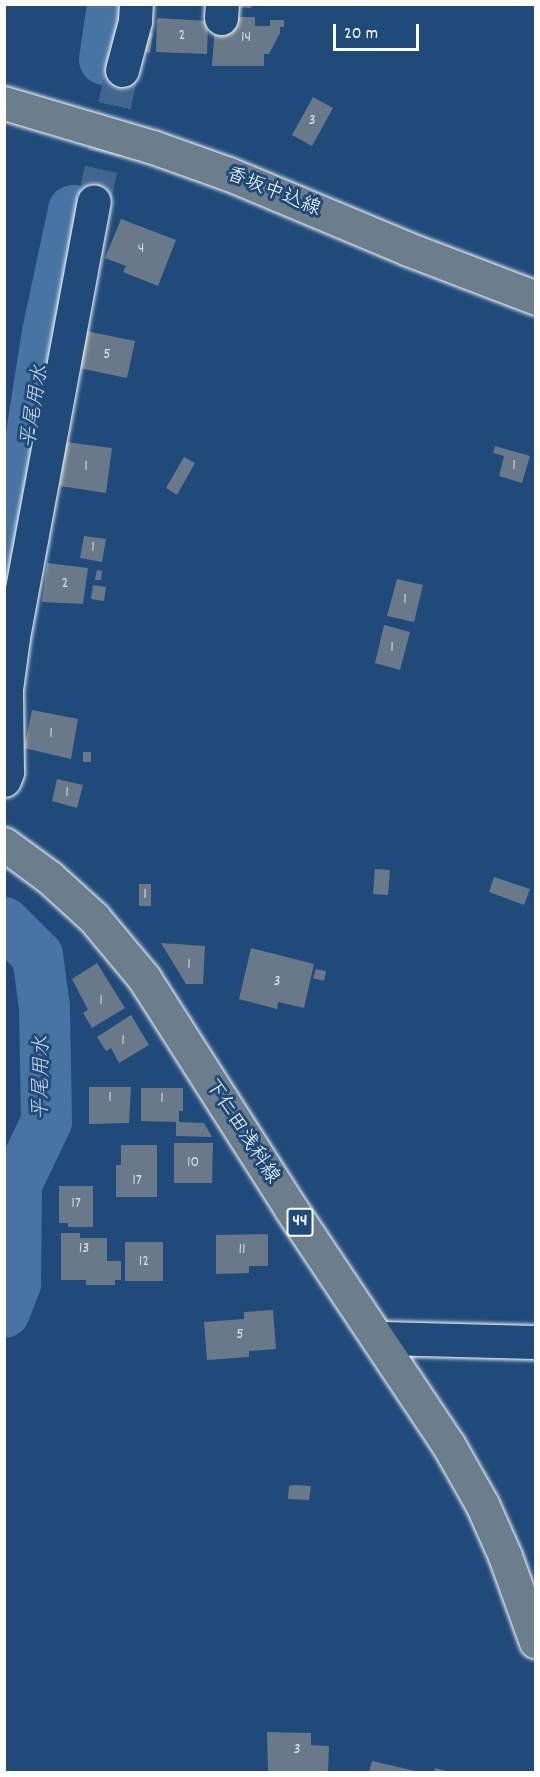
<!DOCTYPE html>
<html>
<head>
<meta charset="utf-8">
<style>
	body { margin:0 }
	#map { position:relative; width:540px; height:1777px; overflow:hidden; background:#1f4a7a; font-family:Dekko,"Klee One",sans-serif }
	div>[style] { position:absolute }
	.river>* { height:51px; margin:-25.5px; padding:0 25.5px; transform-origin:25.5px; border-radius:25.5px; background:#4874a3 }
	.building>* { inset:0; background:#6a7989 }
	.minor-tunnel>* { height:33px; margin-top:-16.5px; transform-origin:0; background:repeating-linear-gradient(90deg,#41658e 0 33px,transparent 0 49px) }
	.roads { filter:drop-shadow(0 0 2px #fff) drop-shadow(0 0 2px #fff) }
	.minor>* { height:33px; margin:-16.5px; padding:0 16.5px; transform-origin:16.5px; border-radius:16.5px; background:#1f4a7a }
	.major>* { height:33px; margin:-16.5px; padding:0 16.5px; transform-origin:16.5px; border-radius:16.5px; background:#6c7d8b }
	span { translate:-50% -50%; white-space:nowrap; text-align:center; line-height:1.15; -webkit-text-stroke:6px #1f4a7a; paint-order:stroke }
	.number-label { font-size:16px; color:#dadee2 }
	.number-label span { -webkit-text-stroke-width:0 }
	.shield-label span { padding:2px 4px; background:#1f4a7a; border:2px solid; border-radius:4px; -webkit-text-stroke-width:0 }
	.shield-label { font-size:18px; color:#fff; font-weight:700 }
	.street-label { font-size:20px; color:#fff }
	.water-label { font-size:21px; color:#d1dce8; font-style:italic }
	.frame { position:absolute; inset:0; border:6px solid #fff; pointer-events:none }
	.scale { position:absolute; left:333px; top:24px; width:86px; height:27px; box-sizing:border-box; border:3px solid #fff; border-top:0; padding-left:8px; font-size:18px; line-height:21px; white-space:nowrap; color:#fff; -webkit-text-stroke:4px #1f4a7a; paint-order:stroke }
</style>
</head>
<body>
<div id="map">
	<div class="river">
		<div style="left:104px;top:59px;width:56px;rotate:-81.7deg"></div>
		<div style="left:4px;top:606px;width:277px;rotate:-81.1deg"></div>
		<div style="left:47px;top:332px;width:125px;rotate:-78deg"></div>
		<div style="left:4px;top:922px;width:47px;rotate:45deg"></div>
		<div style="left:37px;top:955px;width:52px;rotate:82.3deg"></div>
		<div style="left:44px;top:1007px;width:114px;rotate:89deg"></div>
		<div style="left:46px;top:1121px;width:70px;rotate:115.5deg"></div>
		<div style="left:16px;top:1184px;width:99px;rotate:90.6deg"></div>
		<div style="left:15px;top:1283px;width:31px;rotate:111deg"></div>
	</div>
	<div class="building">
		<div style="clip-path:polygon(230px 5px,251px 5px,251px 8px,230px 7px)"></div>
		<div style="clip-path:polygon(234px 17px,255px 17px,255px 26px,270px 26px,270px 20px,284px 20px,284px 27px,280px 27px,280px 33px,269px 54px,264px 54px,264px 66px,212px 66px,215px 24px)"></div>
		<div style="clip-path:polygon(157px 18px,208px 21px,207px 54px,156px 52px)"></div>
		<div style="clip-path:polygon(141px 31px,153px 33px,150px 53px,138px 51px)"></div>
		<div style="clip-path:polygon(313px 97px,333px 108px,312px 146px,292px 135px)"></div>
		<div style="clip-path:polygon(121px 219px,176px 240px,158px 286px,123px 272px,126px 266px,105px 258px)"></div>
		<div style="clip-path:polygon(86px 331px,135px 341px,127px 378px,79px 368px)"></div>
		<div style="clip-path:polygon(66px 442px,112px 448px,106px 493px,60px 486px)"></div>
		<div style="clip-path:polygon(495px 446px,530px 456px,522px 483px,499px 476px,504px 456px,493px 453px)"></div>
		<div style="clip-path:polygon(184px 457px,195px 463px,177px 495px,166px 488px)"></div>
		<div style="clip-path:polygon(84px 536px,106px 539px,102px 562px,80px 558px)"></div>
		<div style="clip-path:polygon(47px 563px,88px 568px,83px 604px,42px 602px)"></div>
		<div style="clip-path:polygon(97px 570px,102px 571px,101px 580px,95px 580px)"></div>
		<div style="clip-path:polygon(397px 579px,423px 585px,414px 622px,387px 616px)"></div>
		<div style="clip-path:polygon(93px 585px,106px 587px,104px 601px,91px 599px)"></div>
		<div style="clip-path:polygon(384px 625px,410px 632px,400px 670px,375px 663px)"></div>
		<div style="clip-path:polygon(32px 710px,78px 719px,71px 759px,24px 748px)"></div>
		<div style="clip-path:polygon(83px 752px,91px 752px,91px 762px,83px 762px)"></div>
		<div style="clip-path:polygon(57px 779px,83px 785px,77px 808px,52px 801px)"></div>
		<div style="clip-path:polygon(375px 869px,390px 870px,388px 895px,373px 894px)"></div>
		<div style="clip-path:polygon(494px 877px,530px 889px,524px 905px,489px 892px)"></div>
		<div style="clip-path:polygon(139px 884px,151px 884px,151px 906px,139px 906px)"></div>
		<div style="clip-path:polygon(161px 943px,205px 946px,203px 984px,186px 984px)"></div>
		<div style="clip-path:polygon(251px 948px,314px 964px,304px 1008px,278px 1002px,277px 1009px,239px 999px)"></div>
		<div style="clip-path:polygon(97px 963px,125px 1008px,92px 1028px,83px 1013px,88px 1010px,72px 979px)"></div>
		<div style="clip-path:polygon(316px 969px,326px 971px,324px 981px,313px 978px)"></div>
		<div style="clip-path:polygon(131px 1015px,149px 1045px,119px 1063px,111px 1048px,106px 1051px,97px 1037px)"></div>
		<div style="clip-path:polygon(89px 1087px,131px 1087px,129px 1123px,89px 1124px)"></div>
		<div style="clip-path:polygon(141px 1088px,183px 1088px,183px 1111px,179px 1111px,179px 1122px,204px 1123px,212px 1137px,176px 1136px,176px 1122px,141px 1121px)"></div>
		<div style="clip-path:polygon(174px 1143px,213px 1143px,212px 1183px,174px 1183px)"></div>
		<div style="clip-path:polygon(121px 1145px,157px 1145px,157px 1197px,116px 1197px,116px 1165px,121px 1165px)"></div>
		<div style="clip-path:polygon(59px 1186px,93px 1186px,93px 1227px,68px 1227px,68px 1223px,59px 1223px)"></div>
		<div style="clip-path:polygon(61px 1233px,80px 1233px,80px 1238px,107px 1238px,107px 1261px,121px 1261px,121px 1280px,115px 1280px,115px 1285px,86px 1285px,86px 1280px,61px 1280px)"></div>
		<div style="clip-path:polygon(268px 1234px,268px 1266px,249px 1266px,249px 1273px,216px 1274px,216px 1235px)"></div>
		<div style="clip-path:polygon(125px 1242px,163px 1242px,163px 1281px,125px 1281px)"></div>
		<div style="clip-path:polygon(273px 1310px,276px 1349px,249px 1351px,249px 1357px,207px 1360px,204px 1322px,244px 1319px,244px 1312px)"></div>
		<div style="clip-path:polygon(295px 1485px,311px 1486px,309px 1500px,288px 1499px,289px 1486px)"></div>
		<div style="clip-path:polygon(267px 1732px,311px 1733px,311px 1745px,329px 1746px,328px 1772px,268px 1772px)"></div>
		<div style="clip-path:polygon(372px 1761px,420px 1772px,369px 1772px)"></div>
		<div style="clip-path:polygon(435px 1768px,450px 1772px,434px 1772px)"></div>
	</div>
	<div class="minor-tunnel">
		<div style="left:94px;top:201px;width:134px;rotate:-77.9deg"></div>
	</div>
	<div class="roads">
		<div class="minor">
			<div style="left:221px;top:18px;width:14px;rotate:-86deg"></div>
			<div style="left:122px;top:70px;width:51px;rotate:-75.1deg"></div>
			<div style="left:135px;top:21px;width:17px;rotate:-87deg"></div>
			<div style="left:4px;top:780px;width:9px;rotate:-69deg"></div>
			<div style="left:7px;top:772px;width:83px;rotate:-90.7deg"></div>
			<div style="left:6px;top:689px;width:52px;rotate:-82.3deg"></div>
			<div style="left:13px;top:637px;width:443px;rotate:-79.5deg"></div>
			<div style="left:380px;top:1338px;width:156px;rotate:1.5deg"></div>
		</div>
		<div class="major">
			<div style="left:4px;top:103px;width:155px;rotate:16.5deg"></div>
			<div style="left:153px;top:147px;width:81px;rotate:19.6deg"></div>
			<div style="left:229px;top:174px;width:194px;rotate:22.7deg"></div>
			<div style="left:408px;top:249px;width:137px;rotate:20.9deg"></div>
			<div style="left:4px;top:844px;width:56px;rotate:36.3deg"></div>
			<div style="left:49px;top:877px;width:61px;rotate:42.3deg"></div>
			<div style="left:94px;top:918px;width:78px;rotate:50.2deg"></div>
			<div style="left:144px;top:978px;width:274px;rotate:57.5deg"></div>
			<div style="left:291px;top:1209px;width:283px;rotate:56.3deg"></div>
			<div style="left:448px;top:1444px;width:69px;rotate:60.5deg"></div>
			<div style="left:482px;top:1504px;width:57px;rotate:66.1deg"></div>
			<div style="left:505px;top:1556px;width:91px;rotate:70.2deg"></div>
		</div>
	</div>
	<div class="number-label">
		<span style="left:182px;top:36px">2</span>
		<span style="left:246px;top:38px">14</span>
		<span style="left:312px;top:121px">3</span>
		<span style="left:141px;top:249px">4</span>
		<span style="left:107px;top:355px">5</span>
		<span style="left:514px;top:466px">1</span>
		<span style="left:86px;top:467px">1</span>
		<span style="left:93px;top:548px">1</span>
		<span style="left:65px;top:584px">2</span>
		<span style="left:405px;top:600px">1</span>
		<span style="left:392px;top:648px">1</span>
		<span style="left:51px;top:734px">1</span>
		<span style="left:67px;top:793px">1</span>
		<span style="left:145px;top:895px">1</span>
		<span style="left:189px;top:965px">1</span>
		<span style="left:277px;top:982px">3</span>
		<span style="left:101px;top:1001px">1</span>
		<span style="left:123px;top:1041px">1</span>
		<span style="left:110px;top:1098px">1</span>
		<span style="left:162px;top:1099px">1</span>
		<span style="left:193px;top:1163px">10</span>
		<span style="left:137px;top:1181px">17</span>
		<span style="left:76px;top:1204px">17</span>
		<span style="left:84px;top:1249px">13</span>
		<span style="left:242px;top:1250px">11</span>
		<span style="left:144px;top:1262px">12</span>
		<span style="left:240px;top:1335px">5</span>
		<span style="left:297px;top:1750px">3</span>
	</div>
	<div class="shield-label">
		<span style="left:300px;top:1222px">44</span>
	</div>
	<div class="street-label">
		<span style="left:273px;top:193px;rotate:22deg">香坂中込線</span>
		<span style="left:241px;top:1132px;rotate:57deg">下仁田浅科線</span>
	</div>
	<div class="water-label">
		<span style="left:36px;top:407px;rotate:-81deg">平尾用水</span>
		<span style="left:43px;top:1078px;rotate:-89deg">平尾用水</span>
	</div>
	<div class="frame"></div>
	<div class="scale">20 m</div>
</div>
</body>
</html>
